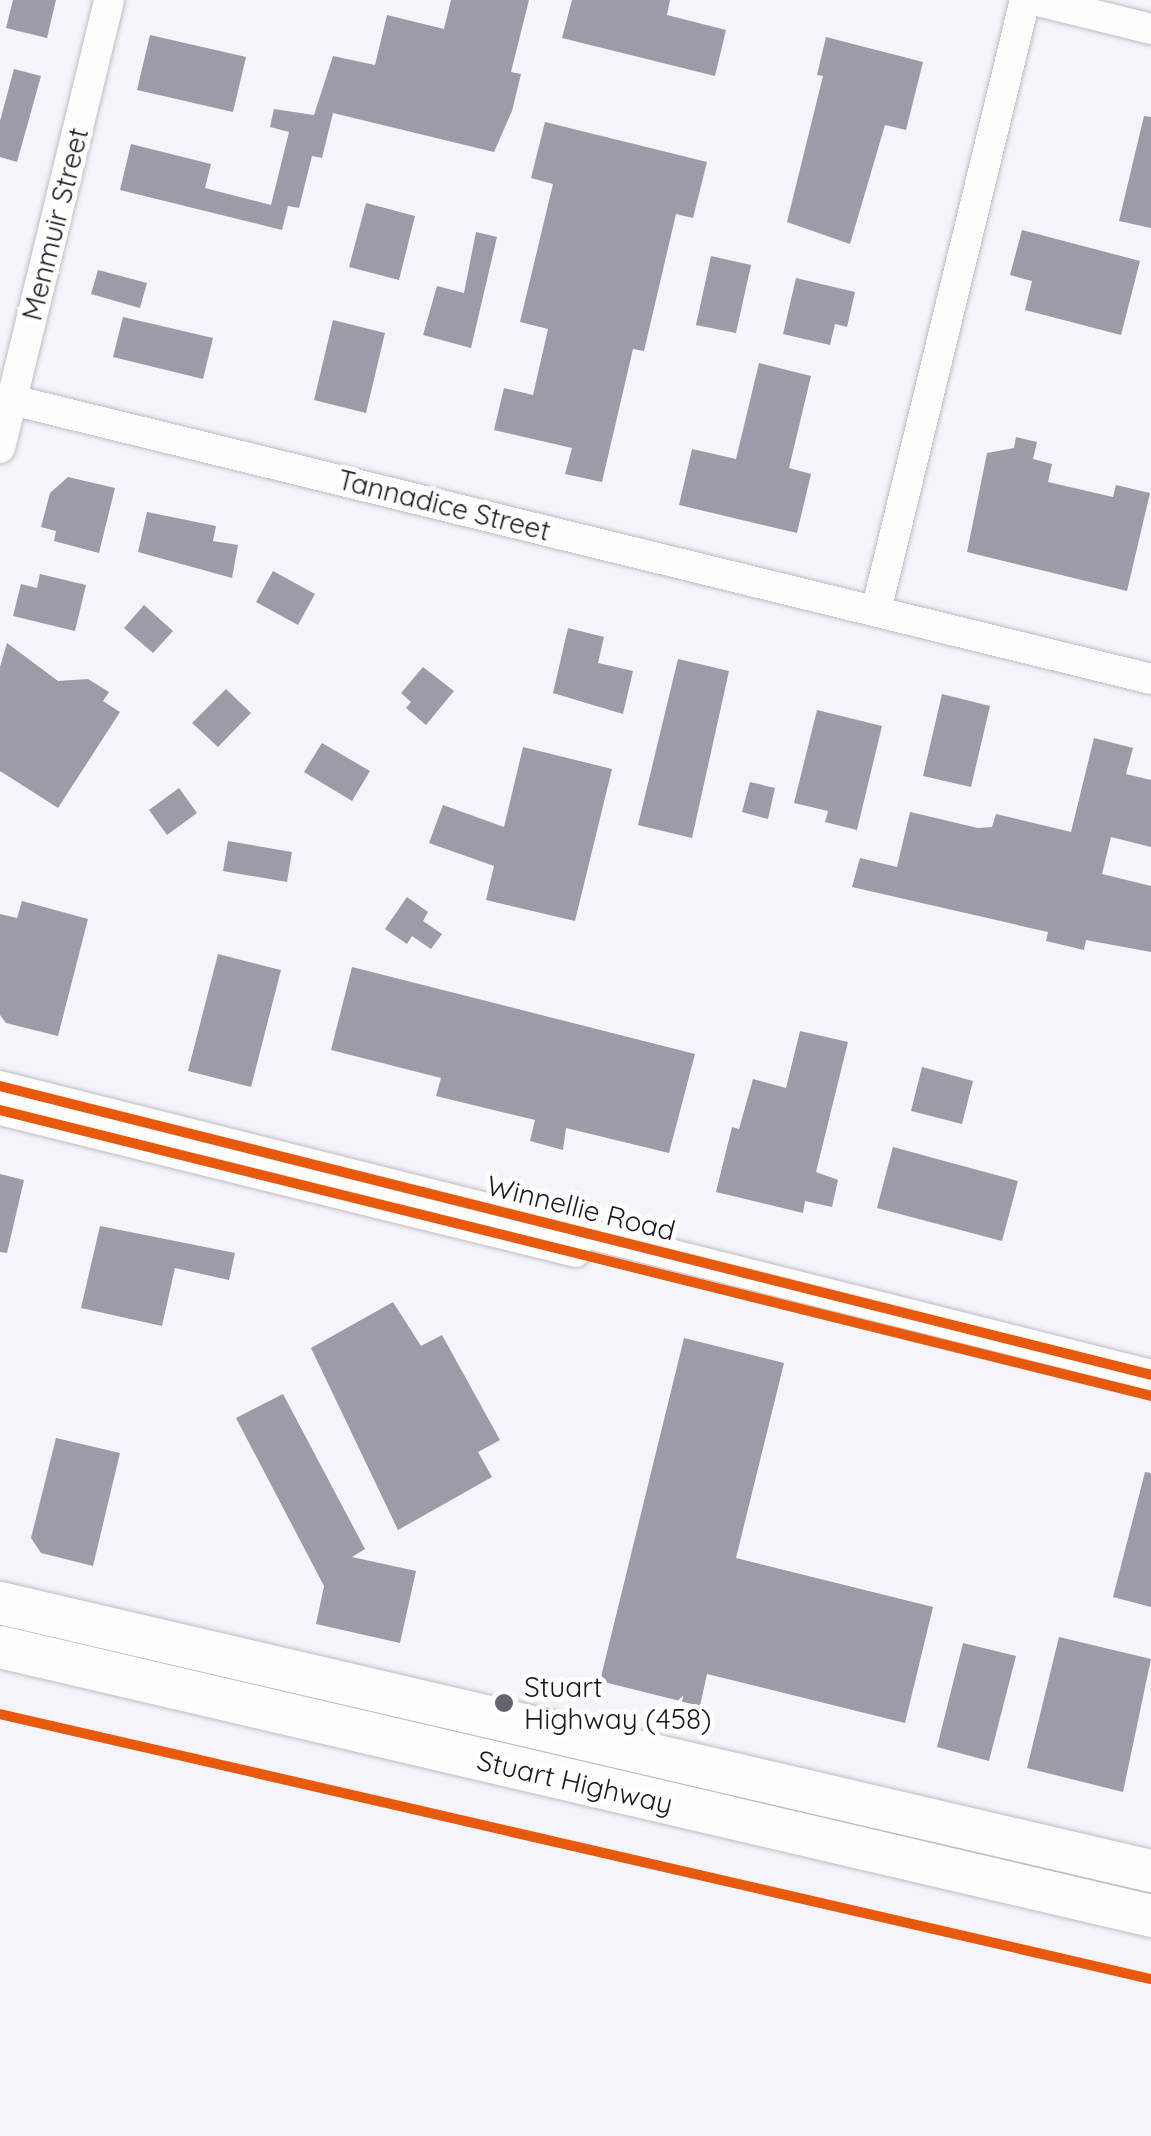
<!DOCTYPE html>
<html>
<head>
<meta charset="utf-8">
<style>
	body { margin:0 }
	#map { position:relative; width:1151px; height:2136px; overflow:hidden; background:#f5f4fb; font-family:Quicksand,sans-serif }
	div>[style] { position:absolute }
	.building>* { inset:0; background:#9c9ba7 }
	.roads { filter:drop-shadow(0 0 2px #bdbcc5) drop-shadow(0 0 2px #bdbcc5) }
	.minor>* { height:30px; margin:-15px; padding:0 15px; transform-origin:15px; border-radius:15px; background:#fefdfe }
	.highway>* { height:42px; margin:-21px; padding:0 21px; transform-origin:21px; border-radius:21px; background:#fefdfe }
	.cycleway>* { height:10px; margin:-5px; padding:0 5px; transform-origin:5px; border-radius:5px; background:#e8590c }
	.dots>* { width:28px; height:28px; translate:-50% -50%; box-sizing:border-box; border:5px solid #fff; border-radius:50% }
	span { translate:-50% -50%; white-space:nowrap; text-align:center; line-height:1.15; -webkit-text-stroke:10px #fff; paint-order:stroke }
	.street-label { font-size:28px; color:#181722 }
	.poi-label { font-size:28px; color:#181722 }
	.left { translate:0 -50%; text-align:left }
</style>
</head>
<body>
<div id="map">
	<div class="building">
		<div style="clip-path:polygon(13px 0,56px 0,47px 38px,6px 28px)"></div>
		<div style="clip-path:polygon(451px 0,529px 0,511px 72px,521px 74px,512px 111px,494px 152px,333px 113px,322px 158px,312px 156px,299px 208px,288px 206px,282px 230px,120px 190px,131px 144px,211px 164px,205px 188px,271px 205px,289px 132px,270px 127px,274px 109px,314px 115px,333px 56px,375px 65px,387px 15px,444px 29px)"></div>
		<div style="clip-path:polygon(572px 0,670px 0,667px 15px,726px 30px,715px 76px,562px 38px)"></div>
		<div style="clip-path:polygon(150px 35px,246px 57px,233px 112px,137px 90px)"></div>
		<div style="clip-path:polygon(826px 37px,923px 62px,906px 130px,885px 125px,850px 244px,787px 222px,823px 76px,817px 75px)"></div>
		<div style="clip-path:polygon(14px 69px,41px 76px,17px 162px,0 157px,0 121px)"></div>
		<div style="clip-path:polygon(1144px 116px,1151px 117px,1151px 228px,1119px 221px)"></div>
		<div style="clip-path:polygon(545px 122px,707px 162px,693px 218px,676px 214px,644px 351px,633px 349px,602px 482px,565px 474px,572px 448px,494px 430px,504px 388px,533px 395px,548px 329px,520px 322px,553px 184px,531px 178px)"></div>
		<div style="clip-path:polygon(366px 203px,415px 216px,399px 280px,349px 267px)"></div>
		<div style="clip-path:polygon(1022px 230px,1140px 261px,1121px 335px,1025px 310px,1032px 281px,1010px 275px)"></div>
		<div style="clip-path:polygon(476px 232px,497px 237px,471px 348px,423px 335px,437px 286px,464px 293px)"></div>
		<div style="clip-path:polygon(711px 256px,751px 265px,736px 333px,696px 325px)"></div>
		<div style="clip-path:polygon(98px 270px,147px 283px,140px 308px,91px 294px)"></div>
		<div style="clip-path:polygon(796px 278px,855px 292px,847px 327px,835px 324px,830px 345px,783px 334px)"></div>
		<div style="clip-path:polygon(123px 317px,213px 338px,203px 379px,113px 357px)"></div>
		<div style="clip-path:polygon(333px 320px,385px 333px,366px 413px,314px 400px)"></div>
		<div style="clip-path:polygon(759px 363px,811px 376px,789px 468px,811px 474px,797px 533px,679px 505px,692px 449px,736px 459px)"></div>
		<div style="clip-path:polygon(1016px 437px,1037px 442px,1033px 459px,1052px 464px,1048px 482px,1113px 497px,1116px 485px,1150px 493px,1127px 591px,967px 552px,987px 453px,1014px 448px)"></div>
		<div style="clip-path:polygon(68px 477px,115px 488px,99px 553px,54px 541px,56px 531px,41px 527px,50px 493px)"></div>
		<div style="clip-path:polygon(147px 512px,216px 526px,213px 541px,238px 545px,232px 578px,138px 552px)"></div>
		<div style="clip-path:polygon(273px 571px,315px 594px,298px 625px,256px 602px)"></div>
		<div style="clip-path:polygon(40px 574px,86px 585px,75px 631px,13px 616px,21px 584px,37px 588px)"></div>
		<div style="clip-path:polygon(144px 605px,173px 631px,153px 653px,124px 628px)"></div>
		<div style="clip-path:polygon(568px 628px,604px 637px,598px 663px,633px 671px,623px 714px,553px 693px)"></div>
		<div style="clip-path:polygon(7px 643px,58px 681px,88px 679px,109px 692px,103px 701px,120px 712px,58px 808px,0 771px,0 667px)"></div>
		<div style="clip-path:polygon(678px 659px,729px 671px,692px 838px,638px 825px)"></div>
		<div style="clip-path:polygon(423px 667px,454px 691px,426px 725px,406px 708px,411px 702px,401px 693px)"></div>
		<div style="clip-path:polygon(226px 689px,251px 713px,218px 747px,192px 723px)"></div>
		<div style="clip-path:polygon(942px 694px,990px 706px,971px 787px,923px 776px)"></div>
		<div style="clip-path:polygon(817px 710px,882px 726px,857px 830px,825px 822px,828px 811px,794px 803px)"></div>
		<div style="clip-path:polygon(1094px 738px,1133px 748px,1126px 774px,1151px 780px,1151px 847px,1111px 837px,1102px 874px,1151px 886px,1151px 952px,1086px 940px,1084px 950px,1046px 941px,1048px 932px,852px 887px,860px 858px,897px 867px,910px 812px,978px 828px,992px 827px,996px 814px,1071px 832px)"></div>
		<div style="clip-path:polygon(322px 743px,370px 771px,352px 801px,304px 772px)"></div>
		<div style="clip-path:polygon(523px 747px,612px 769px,575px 921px,486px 900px,494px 866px,429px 843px,443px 805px,504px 827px)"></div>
		<div style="clip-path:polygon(750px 782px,775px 788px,768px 819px,742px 812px)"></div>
		<div style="clip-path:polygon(179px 788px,197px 813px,167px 835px,149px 810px)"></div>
		<div style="clip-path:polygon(228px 841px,292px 852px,287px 882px,223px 871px)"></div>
		<div style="clip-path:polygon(407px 897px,428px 912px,423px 921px,442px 934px,431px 949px,412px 936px,407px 944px,385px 929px)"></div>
		<div style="clip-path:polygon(22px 901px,88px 919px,58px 1036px,6px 1023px,0 1015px,0 914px,17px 918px)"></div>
		<div style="clip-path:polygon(218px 954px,281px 970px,251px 1087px,188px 1071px)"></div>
		<div style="clip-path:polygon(352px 967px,695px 1054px,669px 1153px,566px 1128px,563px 1150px,530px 1141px,535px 1120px,436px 1096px,441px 1078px,331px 1050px)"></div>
		<div style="clip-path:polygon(800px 1031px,848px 1042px,816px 1172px,838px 1180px,832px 1207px,805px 1201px,803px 1213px,716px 1192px,732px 1127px,739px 1129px,753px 1079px,786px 1088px)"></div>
		<div style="clip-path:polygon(922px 1067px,973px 1081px,962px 1124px,911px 1111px)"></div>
		<div style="clip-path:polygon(893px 1147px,1018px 1181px,1002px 1241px,877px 1208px)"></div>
		<div style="clip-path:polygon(0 1174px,24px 1180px,7px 1253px,0 1252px)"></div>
		<div style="clip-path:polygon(100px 1226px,235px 1253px,229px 1280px,175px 1268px,162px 1326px,81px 1308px)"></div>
		<div style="clip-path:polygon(393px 1302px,421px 1346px,442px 1335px,500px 1440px,478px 1452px,492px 1477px,398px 1530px,311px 1348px)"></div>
		<div style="clip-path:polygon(684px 1338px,784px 1363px,736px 1558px,933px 1607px,905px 1723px,707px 1674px,700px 1706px,600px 1681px)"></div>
		<div style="clip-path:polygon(283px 1394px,365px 1549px,352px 1557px,416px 1571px,400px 1643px,316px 1624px,324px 1586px,236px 1418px)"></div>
		<div style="clip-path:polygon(56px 1438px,120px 1453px,93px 1566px,41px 1553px,31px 1538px)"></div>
		<div style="clip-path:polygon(1145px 1472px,1151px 1473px,1151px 1607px,1113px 1597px)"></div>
		<div style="clip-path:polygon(1059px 1637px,1151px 1659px,1123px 1792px,1027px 1768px)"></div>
		<div style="clip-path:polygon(963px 1643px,1016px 1656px,989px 1761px,937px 1747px)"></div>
	</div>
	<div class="roads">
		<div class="minor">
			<div style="left:1034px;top:0;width:121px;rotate:13.9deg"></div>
			<div style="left:12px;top:400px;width:1173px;rotate:13.76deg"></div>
			<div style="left:0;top:448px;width:461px;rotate:-76.3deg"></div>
			<div style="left:876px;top:611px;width:629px;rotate:-76.3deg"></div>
			<div style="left:0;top:1086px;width:1187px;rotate:14.09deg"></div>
			<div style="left:0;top:1110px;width:593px;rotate:13.85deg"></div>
		</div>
		<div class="highway">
			<div style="left:0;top:1603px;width:1182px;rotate:13.11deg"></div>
			<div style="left:0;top:1647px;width:1182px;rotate:13.15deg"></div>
		</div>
	</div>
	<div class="cycleway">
		<div style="left:0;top:1086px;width:1187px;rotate:14.09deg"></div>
		<div style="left:0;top:1110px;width:1186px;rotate:13.95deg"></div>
		<div style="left:0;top:1714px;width:1181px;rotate:12.97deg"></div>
	</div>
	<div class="dots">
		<div style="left:504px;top:1703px;background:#65646e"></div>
	</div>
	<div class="street-label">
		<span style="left:55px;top:224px;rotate:-76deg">Menmuir Street</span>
		<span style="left:444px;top:505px;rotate:14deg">Tannadice Street</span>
		<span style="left:581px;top:1208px;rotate:14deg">Winnellie Road</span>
		<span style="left:575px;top:1782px;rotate:13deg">Stuart Highway</span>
	</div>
	<div class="poi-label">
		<span class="left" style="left:524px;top:1703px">Stuart<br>Highway (458)</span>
	</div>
</div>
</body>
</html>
